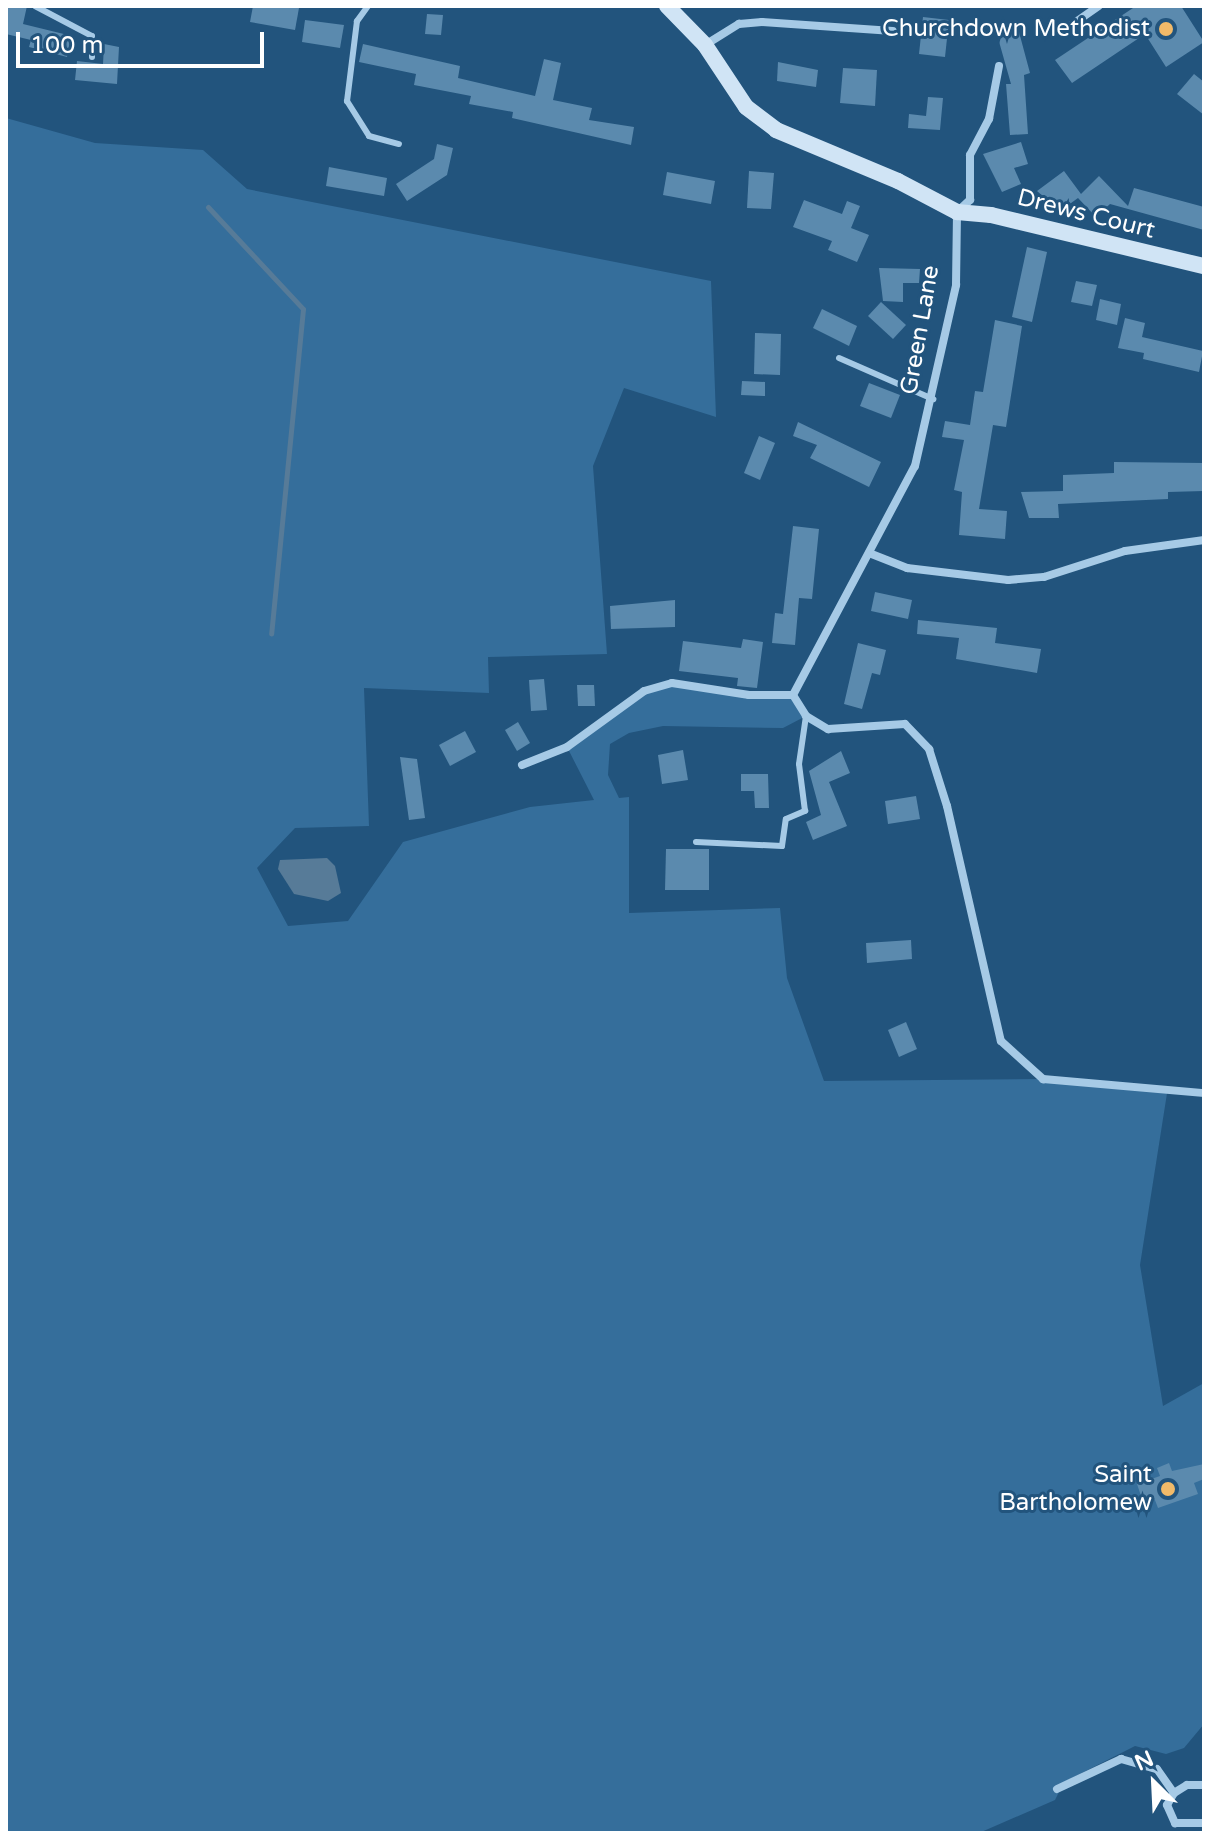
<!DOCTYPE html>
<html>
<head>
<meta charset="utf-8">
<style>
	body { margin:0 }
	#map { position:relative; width:1210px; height:1839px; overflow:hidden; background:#22547d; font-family:"Varela Round",sans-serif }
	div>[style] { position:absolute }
	.green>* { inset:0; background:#356e9b }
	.water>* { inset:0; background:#577b98 }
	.stream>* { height:5px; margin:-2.5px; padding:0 2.5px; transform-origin:2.5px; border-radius:2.5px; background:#577b98 }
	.building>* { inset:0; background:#5b8aae }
	.lane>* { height:6px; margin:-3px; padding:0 3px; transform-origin:3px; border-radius:3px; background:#a6cae6 }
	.street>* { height:8px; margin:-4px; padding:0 4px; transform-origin:4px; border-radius:4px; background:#a6cae6 }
	.secondary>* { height:16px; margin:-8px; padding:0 8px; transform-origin:8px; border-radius:8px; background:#d0e4f5 }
	.dots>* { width:22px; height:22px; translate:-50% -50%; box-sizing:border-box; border:4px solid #22547d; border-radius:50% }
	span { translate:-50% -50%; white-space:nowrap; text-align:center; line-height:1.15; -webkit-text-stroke:6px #22547d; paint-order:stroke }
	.poi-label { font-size:24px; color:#fff }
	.right { translate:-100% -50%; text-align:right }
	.street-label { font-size:24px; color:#fff }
	.frame { position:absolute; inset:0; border:8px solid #fff; pointer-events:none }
	.north { position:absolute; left:1114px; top:1743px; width:80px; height:80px; -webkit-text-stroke:6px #22547d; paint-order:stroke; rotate:336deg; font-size:22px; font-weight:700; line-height:32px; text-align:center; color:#fff }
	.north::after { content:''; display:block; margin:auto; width:28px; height:36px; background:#fff; clip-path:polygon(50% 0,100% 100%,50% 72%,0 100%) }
	.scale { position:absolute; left:16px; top:32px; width:248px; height:36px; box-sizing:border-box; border:4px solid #fff; border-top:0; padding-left:10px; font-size:24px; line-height:28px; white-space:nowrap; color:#fff; -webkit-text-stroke:6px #22547d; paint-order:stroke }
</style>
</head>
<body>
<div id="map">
	<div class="green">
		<div style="clip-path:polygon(6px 118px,95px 143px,203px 150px,247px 189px,711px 281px,716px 417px,624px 388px,593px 466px,607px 654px,488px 657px,489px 693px,364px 688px,369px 826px,295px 828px,257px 868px,288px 926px,348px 921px,403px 842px,530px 807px,594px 800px,567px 747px,644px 691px,672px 683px,749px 695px,793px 695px,806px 716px,783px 728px,663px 726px,629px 733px,610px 744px,608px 775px,619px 798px,629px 797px,629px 913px,780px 908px,787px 978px,824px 1081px,1043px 1079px,1168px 1087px,1140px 1265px,1163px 1406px,1204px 1383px,1204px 1724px,1184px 1748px,1166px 1754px,1135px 1746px,1064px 1782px,1055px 1800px,979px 1833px,6px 1833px)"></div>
	</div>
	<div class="water">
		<div style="clip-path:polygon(327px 858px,335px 866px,341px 893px,328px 901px,294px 894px,278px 869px,280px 860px)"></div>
	</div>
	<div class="stream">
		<div style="left:208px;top:207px;width:139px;rotate:47deg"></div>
		<div style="left:303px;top:309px;width:326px;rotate:95.6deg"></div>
	</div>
	<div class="building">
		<div style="clip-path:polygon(6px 6px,27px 6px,23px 24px,72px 36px,67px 57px,29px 47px,31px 40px,6px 34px)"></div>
		<div style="clip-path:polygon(253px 6px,299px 8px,295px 30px,250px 22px)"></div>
		<div style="clip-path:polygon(1136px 6px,1181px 6px,1204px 42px,1166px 67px,1145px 34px,1072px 83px,1055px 60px)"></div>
		<div style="clip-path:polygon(427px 14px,443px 15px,441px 35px,425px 34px)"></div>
		<div style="clip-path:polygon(923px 17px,949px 20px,945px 57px,919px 54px)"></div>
		<div style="clip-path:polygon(305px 20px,344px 25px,340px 48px,302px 42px)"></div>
		<div style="clip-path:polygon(1019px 32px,1030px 73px,1024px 75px,1028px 134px,1010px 135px,1006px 84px,1011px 84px,998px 38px)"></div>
		<div style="clip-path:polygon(104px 44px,119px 47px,117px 84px,75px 80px,77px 61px,103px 64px)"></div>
		<div style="clip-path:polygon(363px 44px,460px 66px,458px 78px,535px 96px,544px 59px,561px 63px,553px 100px,592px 108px,589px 120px,634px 127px,631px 145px,512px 118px,513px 112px,469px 104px,471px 96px,414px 85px,416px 74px,359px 62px)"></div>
		<div style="clip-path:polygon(778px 62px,818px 70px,816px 87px,777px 81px)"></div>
		<div style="clip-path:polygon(843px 68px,877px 70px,875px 106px,840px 103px)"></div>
		<div style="clip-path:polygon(1194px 74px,1204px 82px,1204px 115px,1177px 94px)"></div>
		<div style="clip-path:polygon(928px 97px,943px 98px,940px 130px,908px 128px,909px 114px,926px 116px)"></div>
		<div style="clip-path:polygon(1021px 142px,1028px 164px,1014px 168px,1021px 184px,1002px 192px,983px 154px)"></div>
		<div style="clip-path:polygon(437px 144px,453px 148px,447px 175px,407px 201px,396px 184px,434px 159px)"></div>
		<div style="clip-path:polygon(329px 167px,387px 178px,384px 196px,326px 186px)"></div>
		<div style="clip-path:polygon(749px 171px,774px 173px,771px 209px,747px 208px)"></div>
		<div style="clip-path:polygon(1064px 171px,1081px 194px,1099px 176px,1128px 206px,1134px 188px,1204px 207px,1204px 230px,1110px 204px,1096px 217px,1078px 198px,1060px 211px,1037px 191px)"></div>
		<div style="clip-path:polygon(667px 172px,715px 181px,711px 204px,663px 195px)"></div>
		<div style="clip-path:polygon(804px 200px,842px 214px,847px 201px,860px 206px,851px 228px,869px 235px,857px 262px,828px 250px,832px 241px,793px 227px)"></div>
		<div style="clip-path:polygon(1027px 247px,1047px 252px,1032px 322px,1012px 317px)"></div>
		<div style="clip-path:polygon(879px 268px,920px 269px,919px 283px,903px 283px,903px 302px,883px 301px)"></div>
		<div style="clip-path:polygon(1076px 281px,1097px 285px,1092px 306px,1071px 302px)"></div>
		<div style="clip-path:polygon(1100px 299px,1121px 304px,1117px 325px,1096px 320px)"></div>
		<div style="clip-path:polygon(881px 302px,906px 325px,893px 339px,868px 316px)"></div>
		<div style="clip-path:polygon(822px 309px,857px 326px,849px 346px,813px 328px)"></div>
		<div style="clip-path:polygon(1125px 318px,1145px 323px,1142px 337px,1203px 351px,1199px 372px,1143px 359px,1144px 353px,1118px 348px)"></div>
		<div style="clip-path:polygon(995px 320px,1022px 326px,1006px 427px,993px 425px,979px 509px,1007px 511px,1005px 539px,959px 535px,962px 492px,954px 490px,964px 440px,942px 437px,945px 421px,970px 425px,975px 391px,983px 392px)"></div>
		<div style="clip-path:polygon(755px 333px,781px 334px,780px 375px,754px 374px)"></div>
		<div style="clip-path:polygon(742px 381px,765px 382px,765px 396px,741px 395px)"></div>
		<div style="clip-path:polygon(869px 383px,900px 395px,891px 418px,860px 406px)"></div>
		<div style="clip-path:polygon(798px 422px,881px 462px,869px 487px,810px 458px,817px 445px,793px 436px)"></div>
		<div style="clip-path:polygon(759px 436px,775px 443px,760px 480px,744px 473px)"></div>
		<div style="clip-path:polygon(1114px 462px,1204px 463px,1204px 491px,1168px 492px,1168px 499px,1058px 504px,1059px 518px,1029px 518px,1021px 492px,1063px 491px,1063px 475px,1114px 473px)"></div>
		<div style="clip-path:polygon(793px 526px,819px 529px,812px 599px,799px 598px,795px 645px,772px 643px,775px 613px,783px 614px)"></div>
		<div style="clip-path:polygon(875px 592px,912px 600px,908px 619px,871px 611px)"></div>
		<div style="clip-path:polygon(675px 600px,675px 627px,611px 629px,610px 606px)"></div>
		<div style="clip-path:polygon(918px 620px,997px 628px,995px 643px,1041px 649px,1037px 673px,956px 659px,959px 638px,917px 634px)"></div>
		<div style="clip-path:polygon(743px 639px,763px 642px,757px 688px,737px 686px,738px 678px,679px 671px,683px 641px,741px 648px)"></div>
		<div style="clip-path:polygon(858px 643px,886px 650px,880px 675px,872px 673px,862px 709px,844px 704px)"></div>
		<div style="clip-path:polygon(544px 679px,547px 710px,531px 711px,529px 680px)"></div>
		<div style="clip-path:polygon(577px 685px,594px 685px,595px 706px,578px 706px)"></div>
		<div style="clip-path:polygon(518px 722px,530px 743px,517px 751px,505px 730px)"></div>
		<div style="clip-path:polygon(465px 731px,476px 752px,450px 766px,439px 745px)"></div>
		<div style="clip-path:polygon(683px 750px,688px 780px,662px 784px,658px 755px)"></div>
		<div style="clip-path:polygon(841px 751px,850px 773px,829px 782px,847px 826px,813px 840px,806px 822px,821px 815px,809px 771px)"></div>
		<div style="clip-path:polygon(400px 757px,417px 759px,425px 818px,409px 820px)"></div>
		<div style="clip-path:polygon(741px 774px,768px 774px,769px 808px,755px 808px,754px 791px,741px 791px)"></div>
		<div style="clip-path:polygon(916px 796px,920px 819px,888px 824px,885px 801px)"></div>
		<div style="clip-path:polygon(666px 849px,709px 849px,709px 890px,665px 890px)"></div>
		<div style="clip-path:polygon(911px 940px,912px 959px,867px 963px,866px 943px)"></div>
		<div style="clip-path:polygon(906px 1022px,917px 1049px,899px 1057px,888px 1030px)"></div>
		<div style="clip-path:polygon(1169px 1463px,1172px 1471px,1204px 1464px,1204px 1479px,1194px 1483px,1198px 1494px,1158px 1508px,1153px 1495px,1142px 1499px,1137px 1484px,1160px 1476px,1157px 1468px)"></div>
	</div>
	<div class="lane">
		<div style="left:35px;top:6px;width:64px;rotate:27.8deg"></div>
		<div style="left:92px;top:36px;width:21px;rotate:90deg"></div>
		<div style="left:368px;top:6px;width:19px;rotate:126deg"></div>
		<div style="left:357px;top:21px;width:81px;rotate:97.1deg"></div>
		<div style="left:347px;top:101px;width:41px;rotate:57.8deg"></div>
		<div style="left:369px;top:136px;width:31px;rotate:15deg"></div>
		<div style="left:839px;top:358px;width:103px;rotate:23.6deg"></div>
		<div style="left:696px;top:842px;width:86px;rotate:2.7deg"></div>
		<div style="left:782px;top:846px;width:27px;rotate:-82deg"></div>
		<div style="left:786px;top:819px;width:21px;rotate:-23deg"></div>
		<div style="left:805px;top:811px;width:47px;rotate:-97.3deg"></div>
		<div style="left:799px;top:764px;width:49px;rotate:-81.7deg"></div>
	</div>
	<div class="street">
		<div style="left:1070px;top:26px;width:35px;rotate:-35deg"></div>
		<div style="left:705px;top:45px;width:40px;rotate:-32deg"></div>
		<div style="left:739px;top:24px;width:23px;rotate:-5deg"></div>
		<div style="left:762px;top:22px;width:131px;rotate:3.9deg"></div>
		<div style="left:869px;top:553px;width:41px;rotate:21.5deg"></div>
		<div style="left:907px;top:568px;width:102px;rotate:6.8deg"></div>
		<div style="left:1008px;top:580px;width:36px;rotate:-5deg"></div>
		<div style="left:1044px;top:577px;width:85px;rotate:-17.8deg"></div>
		<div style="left:1125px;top:551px;width:80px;rotate:-7.9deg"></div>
		<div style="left:793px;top:695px;width:25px;rotate:58deg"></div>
		<div style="left:806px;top:716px;width:26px;rotate:31deg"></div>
		<div style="left:828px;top:729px;width:77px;rotate:-3.7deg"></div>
		<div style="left:905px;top:724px;width:35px;rotate:46deg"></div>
		<div style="left:929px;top:749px;width:60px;rotate:72.5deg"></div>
		<div style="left:947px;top:806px;width:241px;rotate:77.1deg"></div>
		<div style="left:1001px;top:1041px;width:57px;rotate:42.1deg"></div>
		<div style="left:1043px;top:1079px;width:162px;rotate:5deg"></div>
		<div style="left:793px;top:695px;width:259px;rotate:-62deg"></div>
		<div style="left:915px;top:466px;width:186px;rotate:-77.2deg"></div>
		<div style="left:956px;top:285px;width:73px;rotate:-89.2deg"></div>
		<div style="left:957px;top:212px;width:18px;rotate:-43deg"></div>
		<div style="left:970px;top:200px;width:45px;rotate:-90deg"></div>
		<div style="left:970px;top:155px;width:41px;rotate:-62.2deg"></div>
		<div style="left:989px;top:119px;width:54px;rotate:-79.3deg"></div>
		<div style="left:522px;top:765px;width:48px;rotate:-21.8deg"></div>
		<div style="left:567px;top:747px;width:95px;rotate:-36deg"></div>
		<div style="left:644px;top:691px;width:29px;rotate:-16deg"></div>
		<div style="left:672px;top:683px;width:78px;rotate:8.9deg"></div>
		<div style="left:749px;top:695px;width:44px"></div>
		<div style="left:1057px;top:1789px;width:71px;rotate:-25.1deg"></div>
		<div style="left:1121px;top:1759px;width:37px;rotate:16deg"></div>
		<div style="left:1157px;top:1769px;width:29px;rotate:55deg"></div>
		<div style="left:1174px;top:1793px;width:14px;rotate:120deg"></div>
		<div style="left:1167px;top:1805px;width:20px;rotate:66deg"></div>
		<div style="left:1175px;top:1823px;width:29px"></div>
		<div style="left:1174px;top:1793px;width:15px;rotate:-32deg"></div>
		<div style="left:1187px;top:1785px;width:17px"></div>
	</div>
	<div class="secondary">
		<div style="left:667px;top:6px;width:54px;rotate:45.7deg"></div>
		<div style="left:705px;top:45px;width:74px;rotate:56.5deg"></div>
		<div style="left:746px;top:107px;width:38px;rotate:37deg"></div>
		<div style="left:776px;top:130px;width:132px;rotate:22.7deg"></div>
		<div style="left:898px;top:181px;width:67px;rotate:27.7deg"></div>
		<div style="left:957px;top:212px;width:34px;rotate:5deg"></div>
		<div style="left:991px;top:215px;width:219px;rotate:13.5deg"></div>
	</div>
	<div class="dots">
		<div style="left:1166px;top:29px;background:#f1ba69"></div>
		<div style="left:1168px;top:1489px;background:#f1ba69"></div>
	</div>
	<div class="poi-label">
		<span class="right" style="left:1150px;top:29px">Churchdown Methodist</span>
		<span class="right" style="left:1152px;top:1489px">Saint<br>Bartholomew</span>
	</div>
	<div class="street-label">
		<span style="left:1086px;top:214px;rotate:14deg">Drews Court</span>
		<span style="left:920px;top:330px;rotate:-80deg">Green Lane</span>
	</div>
	<div class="frame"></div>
	<div class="north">N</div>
	<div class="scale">100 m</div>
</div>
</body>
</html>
